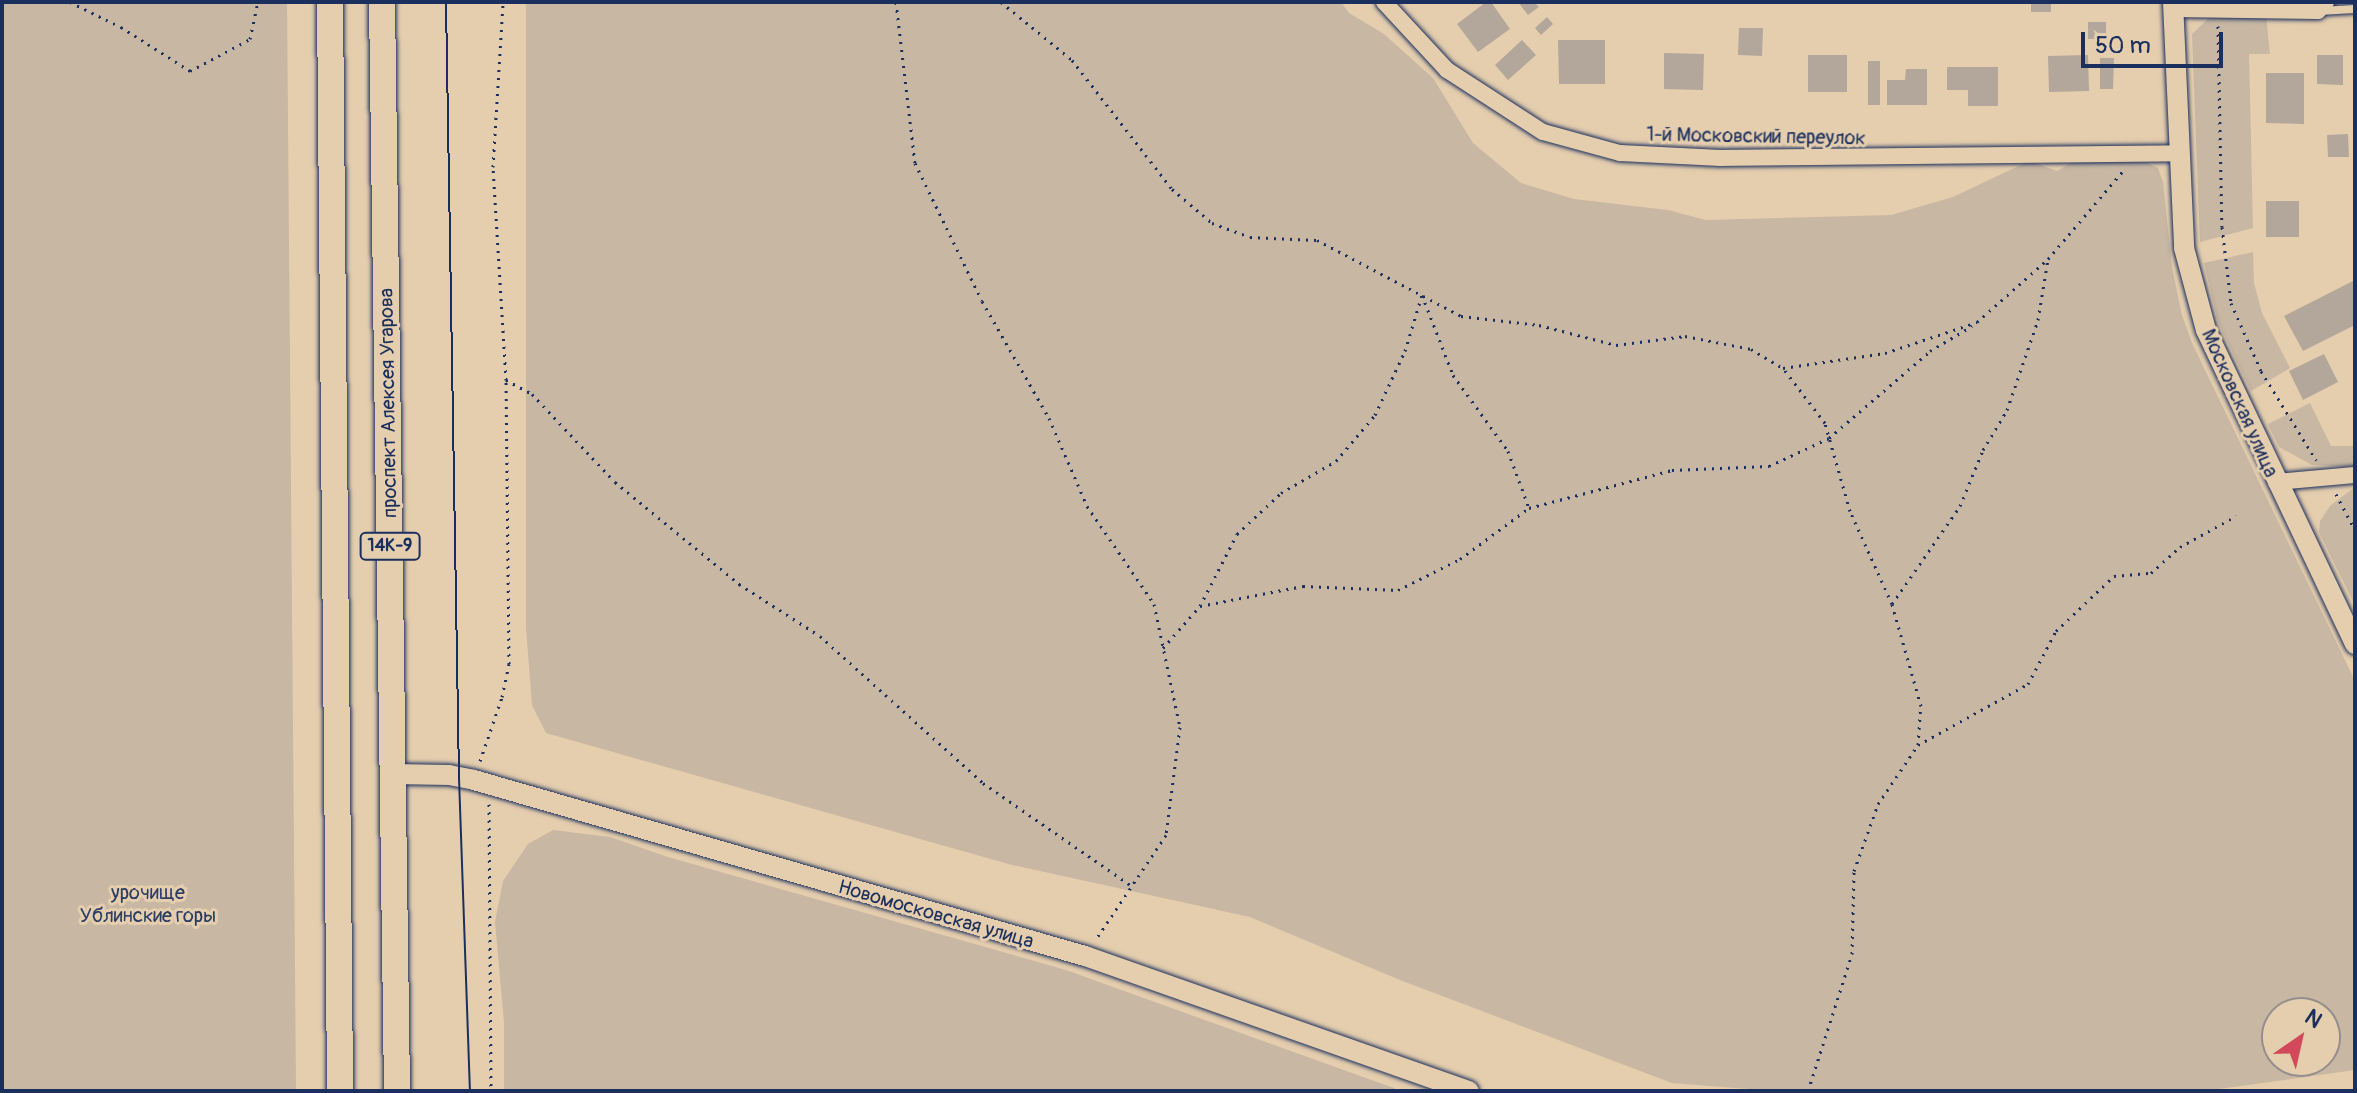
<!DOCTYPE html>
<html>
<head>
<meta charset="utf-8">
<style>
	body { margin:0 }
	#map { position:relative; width:2357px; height:1093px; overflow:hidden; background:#e5ceae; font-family:Pangolin,sans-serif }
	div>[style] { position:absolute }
	.green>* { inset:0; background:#c8b7a2 }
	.building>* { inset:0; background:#b3a69a }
	.path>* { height:3px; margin-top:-1.5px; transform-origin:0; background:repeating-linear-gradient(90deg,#1b2f5e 0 2px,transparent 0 8px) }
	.roads { filter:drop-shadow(0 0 2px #1b2f5e) drop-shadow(0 0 2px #1b2f5e) }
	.service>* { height:8px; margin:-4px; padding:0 4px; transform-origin:4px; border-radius:4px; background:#e5ceae }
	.minor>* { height:16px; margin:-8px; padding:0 8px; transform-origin:8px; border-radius:8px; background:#e5ceae }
	.tertiary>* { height:20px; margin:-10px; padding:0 10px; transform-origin:10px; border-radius:10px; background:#e5ceae }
	.primary>* { height:26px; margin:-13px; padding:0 13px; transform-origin:13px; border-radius:13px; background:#e5ceae }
	.tram>* { height:2px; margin:-1px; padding:0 1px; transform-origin:1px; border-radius:1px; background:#1b2f5e }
	span { translate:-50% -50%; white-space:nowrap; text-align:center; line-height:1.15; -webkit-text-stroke:6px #e5ceae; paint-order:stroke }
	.shield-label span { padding:2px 6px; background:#e5ceae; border:2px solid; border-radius:6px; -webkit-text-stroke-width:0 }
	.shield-label { font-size:18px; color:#1b2f5e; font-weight:700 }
	.street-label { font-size:20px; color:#1b2f5e }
	.park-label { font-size:20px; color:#2c3d65 }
	.frame { position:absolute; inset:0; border:4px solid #1b2f5e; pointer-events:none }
	.north { position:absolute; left:2261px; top:997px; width:80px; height:80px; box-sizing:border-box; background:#e5ceae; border:2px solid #948e8e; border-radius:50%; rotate:34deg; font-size:22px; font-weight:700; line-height:32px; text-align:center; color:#1b2f5e }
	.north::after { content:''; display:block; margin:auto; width:28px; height:36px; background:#d1495b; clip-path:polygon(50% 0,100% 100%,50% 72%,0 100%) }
	.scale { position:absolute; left:2081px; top:32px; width:142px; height:36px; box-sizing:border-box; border:4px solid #1b2f5e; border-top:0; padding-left:10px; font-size:24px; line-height:28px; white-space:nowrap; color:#1b2f5e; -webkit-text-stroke:6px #e5ceae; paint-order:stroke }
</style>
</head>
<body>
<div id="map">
	<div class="green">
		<div style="clip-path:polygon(2px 2px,287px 2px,296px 1091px,2px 1091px)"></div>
		<div style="clip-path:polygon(evenodd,526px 2px,1341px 2px,1349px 13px,1384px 34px,1433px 78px,1473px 143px,1521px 183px,1574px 199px,1668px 210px,1706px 220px,1891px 215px,1953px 197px,2029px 161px,2057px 171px,2076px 160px,2141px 160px,2158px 168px,2163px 182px,2172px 267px,2182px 315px,2192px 343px,2355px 681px,2355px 1070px,2205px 1091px,1774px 1091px,1672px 1083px,1400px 980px,1250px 917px,1012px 865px,546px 733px,532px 705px,526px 628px,526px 2px,2277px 1013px,2325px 1013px,2325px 1061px,2277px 1061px,2277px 1013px)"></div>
		<div style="clip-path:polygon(2266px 16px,2270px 54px,2249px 54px,2253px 228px,2200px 242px,2192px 34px,2209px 18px)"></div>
		<div style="clip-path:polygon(2253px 252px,2254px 283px,2262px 313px,2290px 368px,2251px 391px,2218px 322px,2204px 263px)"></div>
		<div style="clip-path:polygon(2310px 403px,2331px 446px,2355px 446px,2355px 467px,2312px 465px,2279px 447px,2268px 424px)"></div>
		<div style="clip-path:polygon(2355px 487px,2355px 605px,2319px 532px,2320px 521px,2330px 506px)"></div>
		<div style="clip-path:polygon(553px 830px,610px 837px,668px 857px,1066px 970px,1402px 1091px,504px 1091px,504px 1022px,495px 922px,503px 881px,528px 844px)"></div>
	</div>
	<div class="building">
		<div style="clip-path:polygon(1486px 2px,1491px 2px,1510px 29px,1478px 52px,1457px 24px)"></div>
		<div style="clip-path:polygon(1518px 2px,1534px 2px,1539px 7px,1528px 15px)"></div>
		<div style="clip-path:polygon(2031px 2px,2051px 2px,2051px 12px,2031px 12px)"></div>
		<div style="clip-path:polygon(1547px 17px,1553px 24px,1541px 35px,1535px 28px)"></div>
		<div style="clip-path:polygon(2088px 22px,2106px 22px,2106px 39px,2088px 39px)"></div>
		<div style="clip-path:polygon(1739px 28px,1763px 28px,1762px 56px,1738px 55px)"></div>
		<div style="clip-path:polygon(1522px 40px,1536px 55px,1508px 80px,1495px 65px)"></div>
		<div style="clip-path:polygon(1558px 40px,1605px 40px,1605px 84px,1559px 84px)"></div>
		<div style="clip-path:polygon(1664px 53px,1704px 54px,1703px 90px,1664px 89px)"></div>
		<div style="clip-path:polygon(1808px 55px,1847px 55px,1847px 92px,1808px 92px)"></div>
		<div style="clip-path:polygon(2088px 55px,2089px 91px,2049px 92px,2048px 56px)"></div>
		<div style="clip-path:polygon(2317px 55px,2343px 55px,2343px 85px,2317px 84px)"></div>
		<div style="clip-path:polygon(2100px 58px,2114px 58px,2113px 89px,2100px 89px)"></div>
		<div style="clip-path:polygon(1868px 61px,1880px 61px,1880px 105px,1868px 105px)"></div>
		<div style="clip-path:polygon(1947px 67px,1998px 67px,1998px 106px,1968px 106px,1968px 90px,1947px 90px)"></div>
		<div style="clip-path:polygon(1906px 69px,1927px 69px,1927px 105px,1887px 105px,1887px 80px,1905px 80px)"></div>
		<div style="clip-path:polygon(2266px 73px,2304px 73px,2304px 124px,2266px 123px)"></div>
		<div style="clip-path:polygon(2348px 134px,2349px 157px,2328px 157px,2327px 135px)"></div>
		<div style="clip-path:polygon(2266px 201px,2299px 201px,2299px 237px,2266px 237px)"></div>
		<div style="clip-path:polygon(2355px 280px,2355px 325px,2303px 351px,2284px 316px)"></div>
		<div style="clip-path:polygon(2324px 354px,2338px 382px,2303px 400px,2289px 371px)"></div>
	</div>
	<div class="path">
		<div style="left:70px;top:2px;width:57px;rotate:26.1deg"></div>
		<div style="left:121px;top:27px;width:82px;rotate:32.5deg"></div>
		<div style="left:190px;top:71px;width:68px;rotate:-28.1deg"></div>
		<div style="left:250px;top:39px;width:38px;rotate:-78deg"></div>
		<div style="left:896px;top:2px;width:162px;rotate:83.3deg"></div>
		<div style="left:915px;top:163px;width:153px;rotate:64.1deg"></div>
		<div style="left:982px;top:301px;width:135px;rotate:60.2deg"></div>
		<div style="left:1049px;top:418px;width:96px;rotate:66.6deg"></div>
		<div style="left:1087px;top:506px;width:119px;rotate:55.6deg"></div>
		<div style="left:1154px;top:604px;width:126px;rotate:78.1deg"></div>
		<div style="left:1180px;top:727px;width:109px;rotate:97.4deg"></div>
		<div style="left:1166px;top:835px;width:125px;rotate:123.9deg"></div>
		<div style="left:1001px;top:2px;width:92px;rotate:39.2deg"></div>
		<div style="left:1072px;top:60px;width:163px;rotate:52.2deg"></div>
		<div style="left:1172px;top:189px;width:52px;rotate:40.4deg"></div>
		<div style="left:1212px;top:223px;width:40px;rotate:20.2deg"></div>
		<div style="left:1250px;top:237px;width:67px;rotate:2.6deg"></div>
		<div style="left:1317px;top:240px;width:163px;rotate:27.8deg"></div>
		<div style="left:1461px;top:316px;width:79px;rotate:6.6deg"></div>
		<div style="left:1539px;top:325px;width:80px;rotate:14.6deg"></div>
		<div style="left:1616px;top:345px;width:70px;rotate:-7.4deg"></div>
		<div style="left:1685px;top:336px;width:67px;rotate:11.1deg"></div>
		<div style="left:1751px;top:349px;width:37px;rotate:31deg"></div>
		<div style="left:2218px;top:26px;width:201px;rotate:88.9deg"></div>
		<div style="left:2222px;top:227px;width:77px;rotate:83.2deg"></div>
		<div style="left:2231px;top:303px;width:74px;rotate:66.2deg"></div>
		<div style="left:2261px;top:371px;width:105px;rotate:58.3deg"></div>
		<div style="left:506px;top:380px;width:30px;rotate:28deg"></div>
		<div style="left:532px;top:394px;width:121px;rotate:46.7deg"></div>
		<div style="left:615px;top:482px;width:161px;rotate:39.4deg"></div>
		<div style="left:739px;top:584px;width:96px;rotate:32.7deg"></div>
		<div style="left:820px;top:636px;width:219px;rotate:42deg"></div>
		<div style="left:983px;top:783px;width:181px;rotate:34.7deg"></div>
		<div style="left:2336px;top:494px;width:41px;rotate:62.2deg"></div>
		<div style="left:1892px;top:604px;width:119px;rotate:-55.2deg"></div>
		<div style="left:1960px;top:506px;width:61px;rotate:-67.7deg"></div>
		<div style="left:1983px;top:450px;width:47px;rotate:-59deg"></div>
		<div style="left:2007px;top:410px;width:95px;rotate:-71deg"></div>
		<div style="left:2038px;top:320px;width:62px;rotate:-80.7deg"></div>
		<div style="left:1200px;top:606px;width:81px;rotate:-62.8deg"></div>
		<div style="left:1237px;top:534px;width:60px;rotate:-43deg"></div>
		<div style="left:1281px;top:493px;width:64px;rotate:-30.2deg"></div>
		<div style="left:1336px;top:461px;width:60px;rotate:-49.7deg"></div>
		<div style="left:1375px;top:415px;width:71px;rotate:-64.9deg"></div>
		<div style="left:1405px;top:351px;width:59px;rotate:-73.1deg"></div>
		<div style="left:1422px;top:295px;width:86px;rotate:68.8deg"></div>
		<div style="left:1453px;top:375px;width:94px;rotate:54.1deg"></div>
		<div style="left:1508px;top:451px;width:61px;rotate:69.8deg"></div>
		<div style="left:1163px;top:648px;width:56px;rotate:-48.6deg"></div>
		<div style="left:1200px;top:606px;width:105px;rotate:-11deg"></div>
		<div style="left:1303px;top:586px;width:95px;rotate:2.4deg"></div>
		<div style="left:1398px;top:590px;width:69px;rotate:-26.6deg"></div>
		<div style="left:1460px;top:559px;width:86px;rotate:-36.5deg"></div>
		<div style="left:1529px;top:508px;width:148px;rotate:-14.9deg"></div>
		<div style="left:1672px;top:470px;width:97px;rotate:-2.4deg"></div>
		<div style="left:1769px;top:466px;width:66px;rotate:-25deg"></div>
		<div style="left:1829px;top:438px;width:133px;rotate:-40.7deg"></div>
		<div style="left:1930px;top:351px;width:49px;rotate:-30.8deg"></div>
		<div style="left:1918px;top:745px;width:126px;rotate:-29deg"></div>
		<div style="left:2028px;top:684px;width:60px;rotate:-62.2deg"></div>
		<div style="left:2056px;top:631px;width:80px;rotate:-43.5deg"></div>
		<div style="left:2114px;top:576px;width:37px;rotate:-5deg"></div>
		<div style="left:2151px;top:573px;width:39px;rotate:-42deg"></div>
		<div style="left:2180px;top:547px;width:64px;rotate:-29deg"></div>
		<div style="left:480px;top:761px;width:68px;rotate:-71deg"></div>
		<div style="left:502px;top:697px;width:34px;rotate:-78deg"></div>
		<div style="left:509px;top:664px;width:284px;rotate:-90.6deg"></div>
		<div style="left:506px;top:380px;width:213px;rotate:-93.5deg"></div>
		<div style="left:493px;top:167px;width:165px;rotate:-86.5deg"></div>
		<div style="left:489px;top:804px;width:287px;rotate:89.6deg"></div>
		<div style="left:1808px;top:1091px;width:144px;rotate:-72.2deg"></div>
		<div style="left:1852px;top:954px;width:83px;rotate:-88.6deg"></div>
		<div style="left:1854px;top:871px;width:71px;rotate:-70.3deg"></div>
		<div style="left:1878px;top:804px;width:71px;rotate:-55.9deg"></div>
		<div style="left:1918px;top:745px;width:39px;rotate:-86deg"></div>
		<div style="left:1921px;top:706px;width:106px;rotate:-105.9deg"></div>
		<div style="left:1892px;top:604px;width:102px;rotate:-114.3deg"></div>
		<div style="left:1850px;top:511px;width:91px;rotate:-105.9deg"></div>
		<div style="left:1825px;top:423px;width:69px;rotate:-127.4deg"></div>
		<div style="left:1783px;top:368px;width:103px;rotate:-8.4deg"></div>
		<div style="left:1885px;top:353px;width:97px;rotate:-18.6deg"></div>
		<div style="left:1977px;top:322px;width:95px;rotate:-41.6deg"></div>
		<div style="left:2048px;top:259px;width:116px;rotate:-49.6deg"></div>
	</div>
	<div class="roads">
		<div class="service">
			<div style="left:2319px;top:11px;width:36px;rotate:-3deg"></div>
		</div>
		<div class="minor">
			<div style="left:1384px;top:2px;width:93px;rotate:47.2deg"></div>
			<div style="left:1447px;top:70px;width:114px;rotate:32.9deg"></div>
			<div style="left:1543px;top:132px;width:80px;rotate:15.3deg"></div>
			<div style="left:1620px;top:153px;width:101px;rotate:2.8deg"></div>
			<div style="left:1721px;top:158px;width:456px;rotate:-0.6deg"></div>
			<div style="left:2173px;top:9px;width:145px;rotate:0.8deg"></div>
			<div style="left:2318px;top:11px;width:12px;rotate:-48deg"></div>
			<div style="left:2276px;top:482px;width:79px;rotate:-5.1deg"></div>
		</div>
		<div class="tertiary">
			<div style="left:2173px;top:2px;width:246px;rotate:87.4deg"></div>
			<div style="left:2184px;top:248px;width:85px;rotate:75deg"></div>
			<div style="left:2206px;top:330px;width:348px;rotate:64.6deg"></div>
			<div style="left:393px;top:774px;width:56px;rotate:1deg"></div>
			<div style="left:449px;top:775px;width:25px;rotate:11deg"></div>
			<div style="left:474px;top:780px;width:636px;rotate:16.07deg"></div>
			<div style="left:1085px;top:956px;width:407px;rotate:19.4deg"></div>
		</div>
		<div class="primary">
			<div style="left:330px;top:2px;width:1089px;rotate:89.47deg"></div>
			<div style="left:382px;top:2px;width:1089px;rotate:89.21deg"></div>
		</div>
	</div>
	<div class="tram">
		<div style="left:446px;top:2px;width:776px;rotate:89.04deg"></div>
		<div style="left:459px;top:778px;width:313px;rotate:88deg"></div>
	</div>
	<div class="shield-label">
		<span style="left:390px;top:546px">14К-9</span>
	</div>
	<div class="street-label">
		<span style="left:1756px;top:136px;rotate:1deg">1-й Московский переулок</span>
		<span style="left:388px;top:403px;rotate:-91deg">проспект Алексея Угарова</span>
		<span style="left:2240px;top:403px;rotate:66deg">Московская улица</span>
		<span style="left:936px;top:914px;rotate:16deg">Новомосковская улица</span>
	</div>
	<div class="park-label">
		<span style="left:148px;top:904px">урочище<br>Ублинские горы</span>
	</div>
	<div class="frame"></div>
	<div class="north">N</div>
	<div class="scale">50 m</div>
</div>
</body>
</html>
